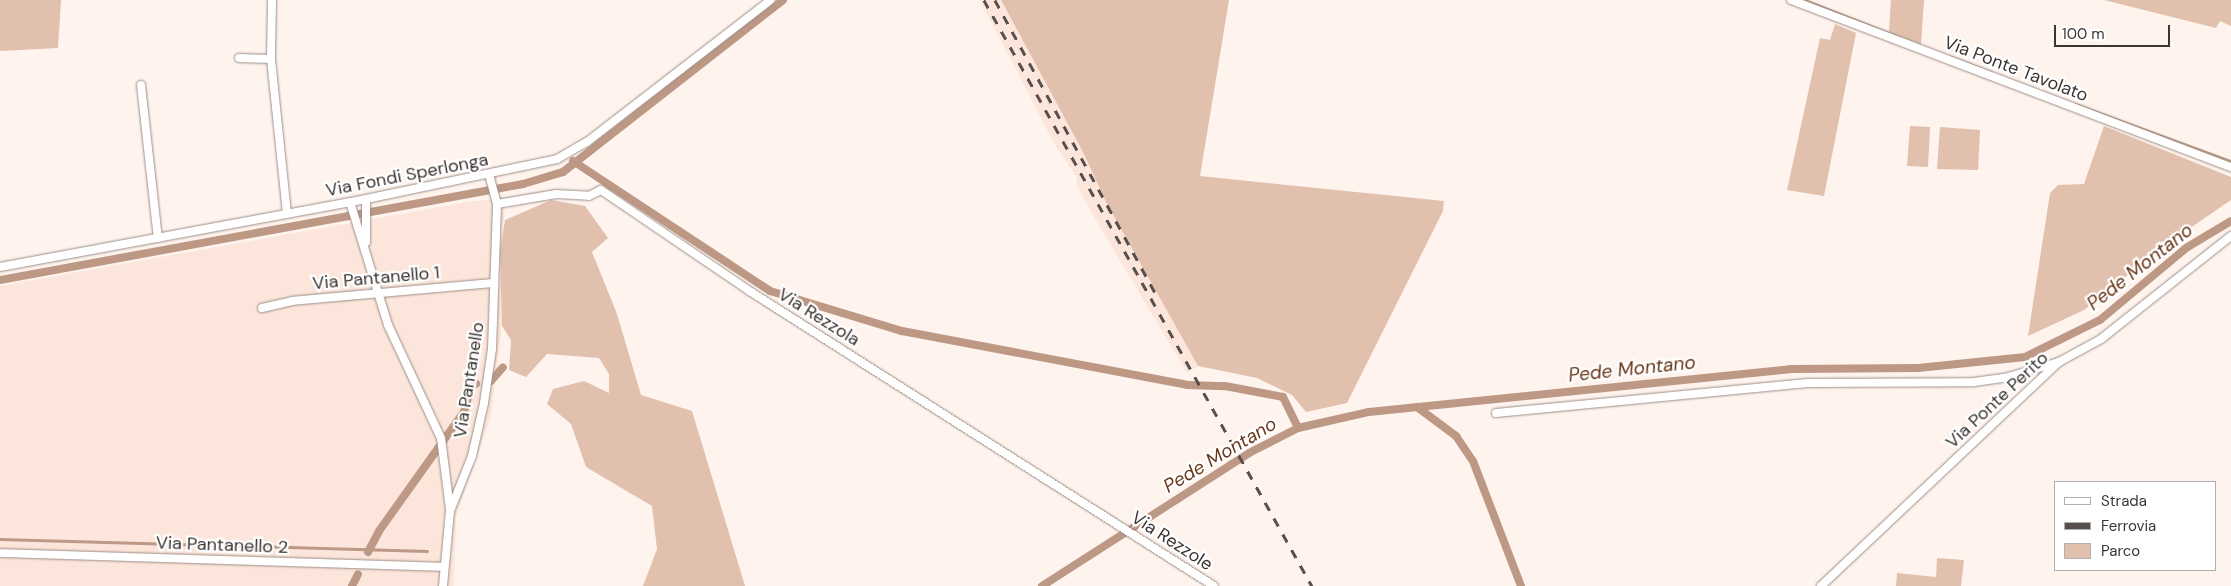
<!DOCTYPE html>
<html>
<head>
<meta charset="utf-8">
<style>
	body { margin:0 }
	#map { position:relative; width:2231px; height:586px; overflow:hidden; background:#fff3ed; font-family:"DM Sans",sans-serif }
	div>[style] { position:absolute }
	.built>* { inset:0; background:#fce5da }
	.green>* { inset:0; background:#e1c0ae }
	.stream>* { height:2.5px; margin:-1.25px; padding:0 1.25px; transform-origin:1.25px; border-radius:1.25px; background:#bc9885 }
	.canal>* { height:8px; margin:-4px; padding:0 4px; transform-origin:4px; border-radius:4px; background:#bc9885 }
	.roads { filter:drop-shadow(0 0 1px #9c8e87) drop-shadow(0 0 1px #9c8e87) }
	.minor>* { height:8px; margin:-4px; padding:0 4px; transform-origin:4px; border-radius:4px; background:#fff }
	.rail>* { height:2.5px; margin-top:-1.25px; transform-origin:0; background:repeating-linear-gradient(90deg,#564f4c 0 9px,transparent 0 18px) }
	span { translate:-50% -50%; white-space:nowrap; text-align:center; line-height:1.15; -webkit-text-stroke:4.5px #fff; paint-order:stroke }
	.street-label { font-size:18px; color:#3b3532 }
	.water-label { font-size:19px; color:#68371a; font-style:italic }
	.legend { position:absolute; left:2054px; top:481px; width:162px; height:90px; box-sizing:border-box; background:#fff; border:1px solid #b1aead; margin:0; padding:6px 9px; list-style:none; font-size:15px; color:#3b3532 }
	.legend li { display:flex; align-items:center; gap:10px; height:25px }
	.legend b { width:25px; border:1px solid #b1aead }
	.scale { position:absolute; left:2054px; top:25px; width:116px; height:22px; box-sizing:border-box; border:2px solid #3b3532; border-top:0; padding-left:6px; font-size:15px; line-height:18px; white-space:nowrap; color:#3b3532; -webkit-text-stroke:4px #fff; paint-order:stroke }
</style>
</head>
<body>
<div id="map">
	<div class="built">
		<div style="clip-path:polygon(980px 0,1001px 0,1084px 154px,1106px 202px,1198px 366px,1187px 373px,1097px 222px,1077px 186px,1076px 176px,1055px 145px)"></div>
		<div style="clip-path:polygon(506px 198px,500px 251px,502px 326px,491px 416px,456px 516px,454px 586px,0 586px,0 286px,467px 202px)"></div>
	</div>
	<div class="green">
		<div style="clip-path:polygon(0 0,61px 0,58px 48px,0 51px)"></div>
		<div style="clip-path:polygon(1001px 0,1229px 0,1200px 176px,1444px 201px,1443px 211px,1347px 403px,1306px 412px,1292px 395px,1257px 378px,1198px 366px,1106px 202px,1084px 154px)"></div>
		<div style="clip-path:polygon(1891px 0,1924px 0,1921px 45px,1889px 32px)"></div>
		<div style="clip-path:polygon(2104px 0,2231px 0,2231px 26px,2220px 21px,2216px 28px)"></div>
		<div style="clip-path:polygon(1835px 24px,1856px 33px,1824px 196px,1787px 190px,1820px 38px,1830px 40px)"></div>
		<div style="clip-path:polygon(1910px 126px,1930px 127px,1928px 167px,1907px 166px)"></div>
		<div style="clip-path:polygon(2104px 126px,2231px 177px,2231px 200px,2164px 246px,2084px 310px,2028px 336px,2050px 193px,2058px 185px,2084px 184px)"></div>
		<div style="clip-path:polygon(1940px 127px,1980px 130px,1978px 170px,1937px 169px)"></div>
		<div style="clip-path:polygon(551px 200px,585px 206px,608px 238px,592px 252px,617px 314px,641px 395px,692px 411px,745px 586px,643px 586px,657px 549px,652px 506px,586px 467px,571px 424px,547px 404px,553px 389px,584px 381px,609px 393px,609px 374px,599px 358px,547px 354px,526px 377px,509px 370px,511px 340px,502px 326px,500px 251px,505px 220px)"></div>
		<div style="clip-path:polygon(1937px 558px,1964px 560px,1961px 586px,1896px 586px,1897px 573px,1936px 577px)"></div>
	</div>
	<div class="stream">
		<div style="left:1805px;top:0;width:101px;rotate:21.5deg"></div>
		<div style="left:1951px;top:57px;width:43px;rotate:20.6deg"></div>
		<div style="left:2075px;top:104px;width:166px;rotate:20.1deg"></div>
		<div style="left:0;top:539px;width:427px;rotate:1.6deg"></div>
	</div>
	<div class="canal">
		<div style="left:573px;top:161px;width:236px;rotate:33.4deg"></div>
		<div style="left:770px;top:291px;width:138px;rotate:16.9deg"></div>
		<div style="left:902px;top:331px;width:291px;rotate:10.7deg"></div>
		<div style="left:1188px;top:385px;width:37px;rotate:2deg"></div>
		<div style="left:1225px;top:386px;width:59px;rotate:10.7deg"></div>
		<div style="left:1283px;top:397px;width:34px;rotate:64deg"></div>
		<div style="left:0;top:280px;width:532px;rotate:-10.4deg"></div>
		<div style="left:523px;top:184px;width:42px;rotate:-16.7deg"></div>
		<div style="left:563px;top:172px;width:279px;rotate:-38deg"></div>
		<div style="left:491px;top:381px;width:18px;rotate:-49deg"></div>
		<div style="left:1417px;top:407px;width:49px;rotate:36.6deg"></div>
		<div style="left:1456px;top:436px;width:30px;rotate:56deg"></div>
		<div style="left:1473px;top:461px;width:134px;rotate:69deg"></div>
		<div style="left:368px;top:552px;width:24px;rotate:-62deg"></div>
		<div style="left:379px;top:531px;width:146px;rotate:-54.5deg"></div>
		<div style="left:464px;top:412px;width:26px;rotate:-74deg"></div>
		<div style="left:471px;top:387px;width:6px;rotate:-31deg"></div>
		<div style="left:352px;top:586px;width:13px;rotate:-63deg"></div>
		<div style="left:1042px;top:586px;width:246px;rotate:-32.7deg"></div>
		<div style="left:1249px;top:453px;width:55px;rotate:-27deg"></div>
		<div style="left:1298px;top:428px;width:73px;rotate:-12.7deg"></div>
		<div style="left:1369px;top:412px;width:423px;rotate:-5.8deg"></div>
		<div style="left:1790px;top:369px;width:128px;rotate:-0.4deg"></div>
		<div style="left:1918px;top:368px;width:108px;rotate:-5.9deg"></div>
		<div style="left:2025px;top:357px;width:84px;rotate:-26.3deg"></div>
		<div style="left:2100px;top:320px;width:112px;rotate:-39.9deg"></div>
		<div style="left:2186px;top:248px;width:52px;rotate:-31deg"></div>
	</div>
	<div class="roads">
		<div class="minor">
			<div style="left:272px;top:0;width:59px;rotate:91deg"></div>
			<div style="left:271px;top:59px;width:155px;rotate:84.1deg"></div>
			<div style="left:1791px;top:0;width:471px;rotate:20.8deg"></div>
			<div style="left:239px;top:58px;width:32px;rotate:2deg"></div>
			<div style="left:141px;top:85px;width:154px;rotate:83.7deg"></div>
			<div style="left:366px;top:199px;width:43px;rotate:90deg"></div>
			<div style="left:350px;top:202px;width:129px;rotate:72.8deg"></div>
			<div style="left:388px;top:325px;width:125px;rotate:64.9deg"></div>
			<div style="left:441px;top:438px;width:72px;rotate:82.8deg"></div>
			<div style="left:497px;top:204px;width:60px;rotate:-9.6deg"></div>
			<div style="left:556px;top:194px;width:33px;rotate:3deg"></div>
			<div style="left:589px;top:196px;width:13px;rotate:-27deg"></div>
			<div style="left:601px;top:190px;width:181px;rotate:34.2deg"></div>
			<div style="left:751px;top:292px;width:548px;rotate:32.42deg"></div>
			<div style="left:0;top:267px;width:372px;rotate:-10.5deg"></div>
			<div style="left:366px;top:199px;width:195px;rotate:-11.8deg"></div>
			<div style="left:557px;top:159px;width:34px;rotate:-30deg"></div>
			<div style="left:587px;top:142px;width:232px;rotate:-37.7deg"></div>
			<div style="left:262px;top:308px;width:31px;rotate:-13deg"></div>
			<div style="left:292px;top:301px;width:203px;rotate:-5.1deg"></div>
			<div style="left:1496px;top:413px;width:313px;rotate:-5.5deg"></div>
			<div style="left:1808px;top:383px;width:166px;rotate:-0.3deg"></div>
			<div style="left:1974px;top:382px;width:34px;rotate:-8deg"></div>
			<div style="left:2008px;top:377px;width:53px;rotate:-16.4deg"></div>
			<div style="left:0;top:553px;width:444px;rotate:1.8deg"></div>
			<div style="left:443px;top:586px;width:75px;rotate:-84.7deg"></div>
			<div style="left:450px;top:511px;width:59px;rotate:-68.2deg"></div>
			<div style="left:472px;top:456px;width:54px;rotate:-77.2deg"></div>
			<div style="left:484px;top:403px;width:55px;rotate:-81.6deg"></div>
			<div style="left:492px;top:349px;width:145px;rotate:-88deg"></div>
			<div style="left:497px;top:204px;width:31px;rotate:-105deg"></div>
			<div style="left:1821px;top:586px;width:327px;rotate:-43.3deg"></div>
			<div style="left:2059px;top:362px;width:48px;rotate:-28.7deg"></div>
			<div style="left:2101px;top:339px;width:166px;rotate:-38.4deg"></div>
		</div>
	</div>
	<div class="rail">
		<div style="left:984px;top:0;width:672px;rotate:60.76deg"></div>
		<div style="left:995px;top:0;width:333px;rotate:61.3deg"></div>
	</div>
	<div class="street-label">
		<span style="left:2016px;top:69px;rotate:21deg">Via Ponte Tavolato</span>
		<span style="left:407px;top:175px;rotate:-11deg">Via Fondi Sperlonga</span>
		<span style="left:376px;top:278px;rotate:-5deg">Via Pantanello 1</span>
		<span style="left:819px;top:317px;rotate:32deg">Via Rezzola</span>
		<span style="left:469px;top:380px;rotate:-81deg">Via Pantanello</span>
		<span style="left:1997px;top:400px;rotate:-43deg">Via Ponte Perito</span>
		<span style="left:1172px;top:541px;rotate:33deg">Via Rezzole</span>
		<span style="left:222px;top:545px;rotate:2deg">Via Pantanello 2</span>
	</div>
	<div class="water-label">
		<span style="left:2140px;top:267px;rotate:-38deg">Pede Montano</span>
		<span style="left:1632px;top:369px;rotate:-6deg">Pede Montano</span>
		<span style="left:1220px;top:455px;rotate:-31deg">Pede Montano</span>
	</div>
	<ul class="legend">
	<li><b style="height:6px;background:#fff"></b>Strada</li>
	<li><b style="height:6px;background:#564f4c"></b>Ferrovia</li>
	<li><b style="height:14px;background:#e1c0ae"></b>Parco</li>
	</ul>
	<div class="scale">100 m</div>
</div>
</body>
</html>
